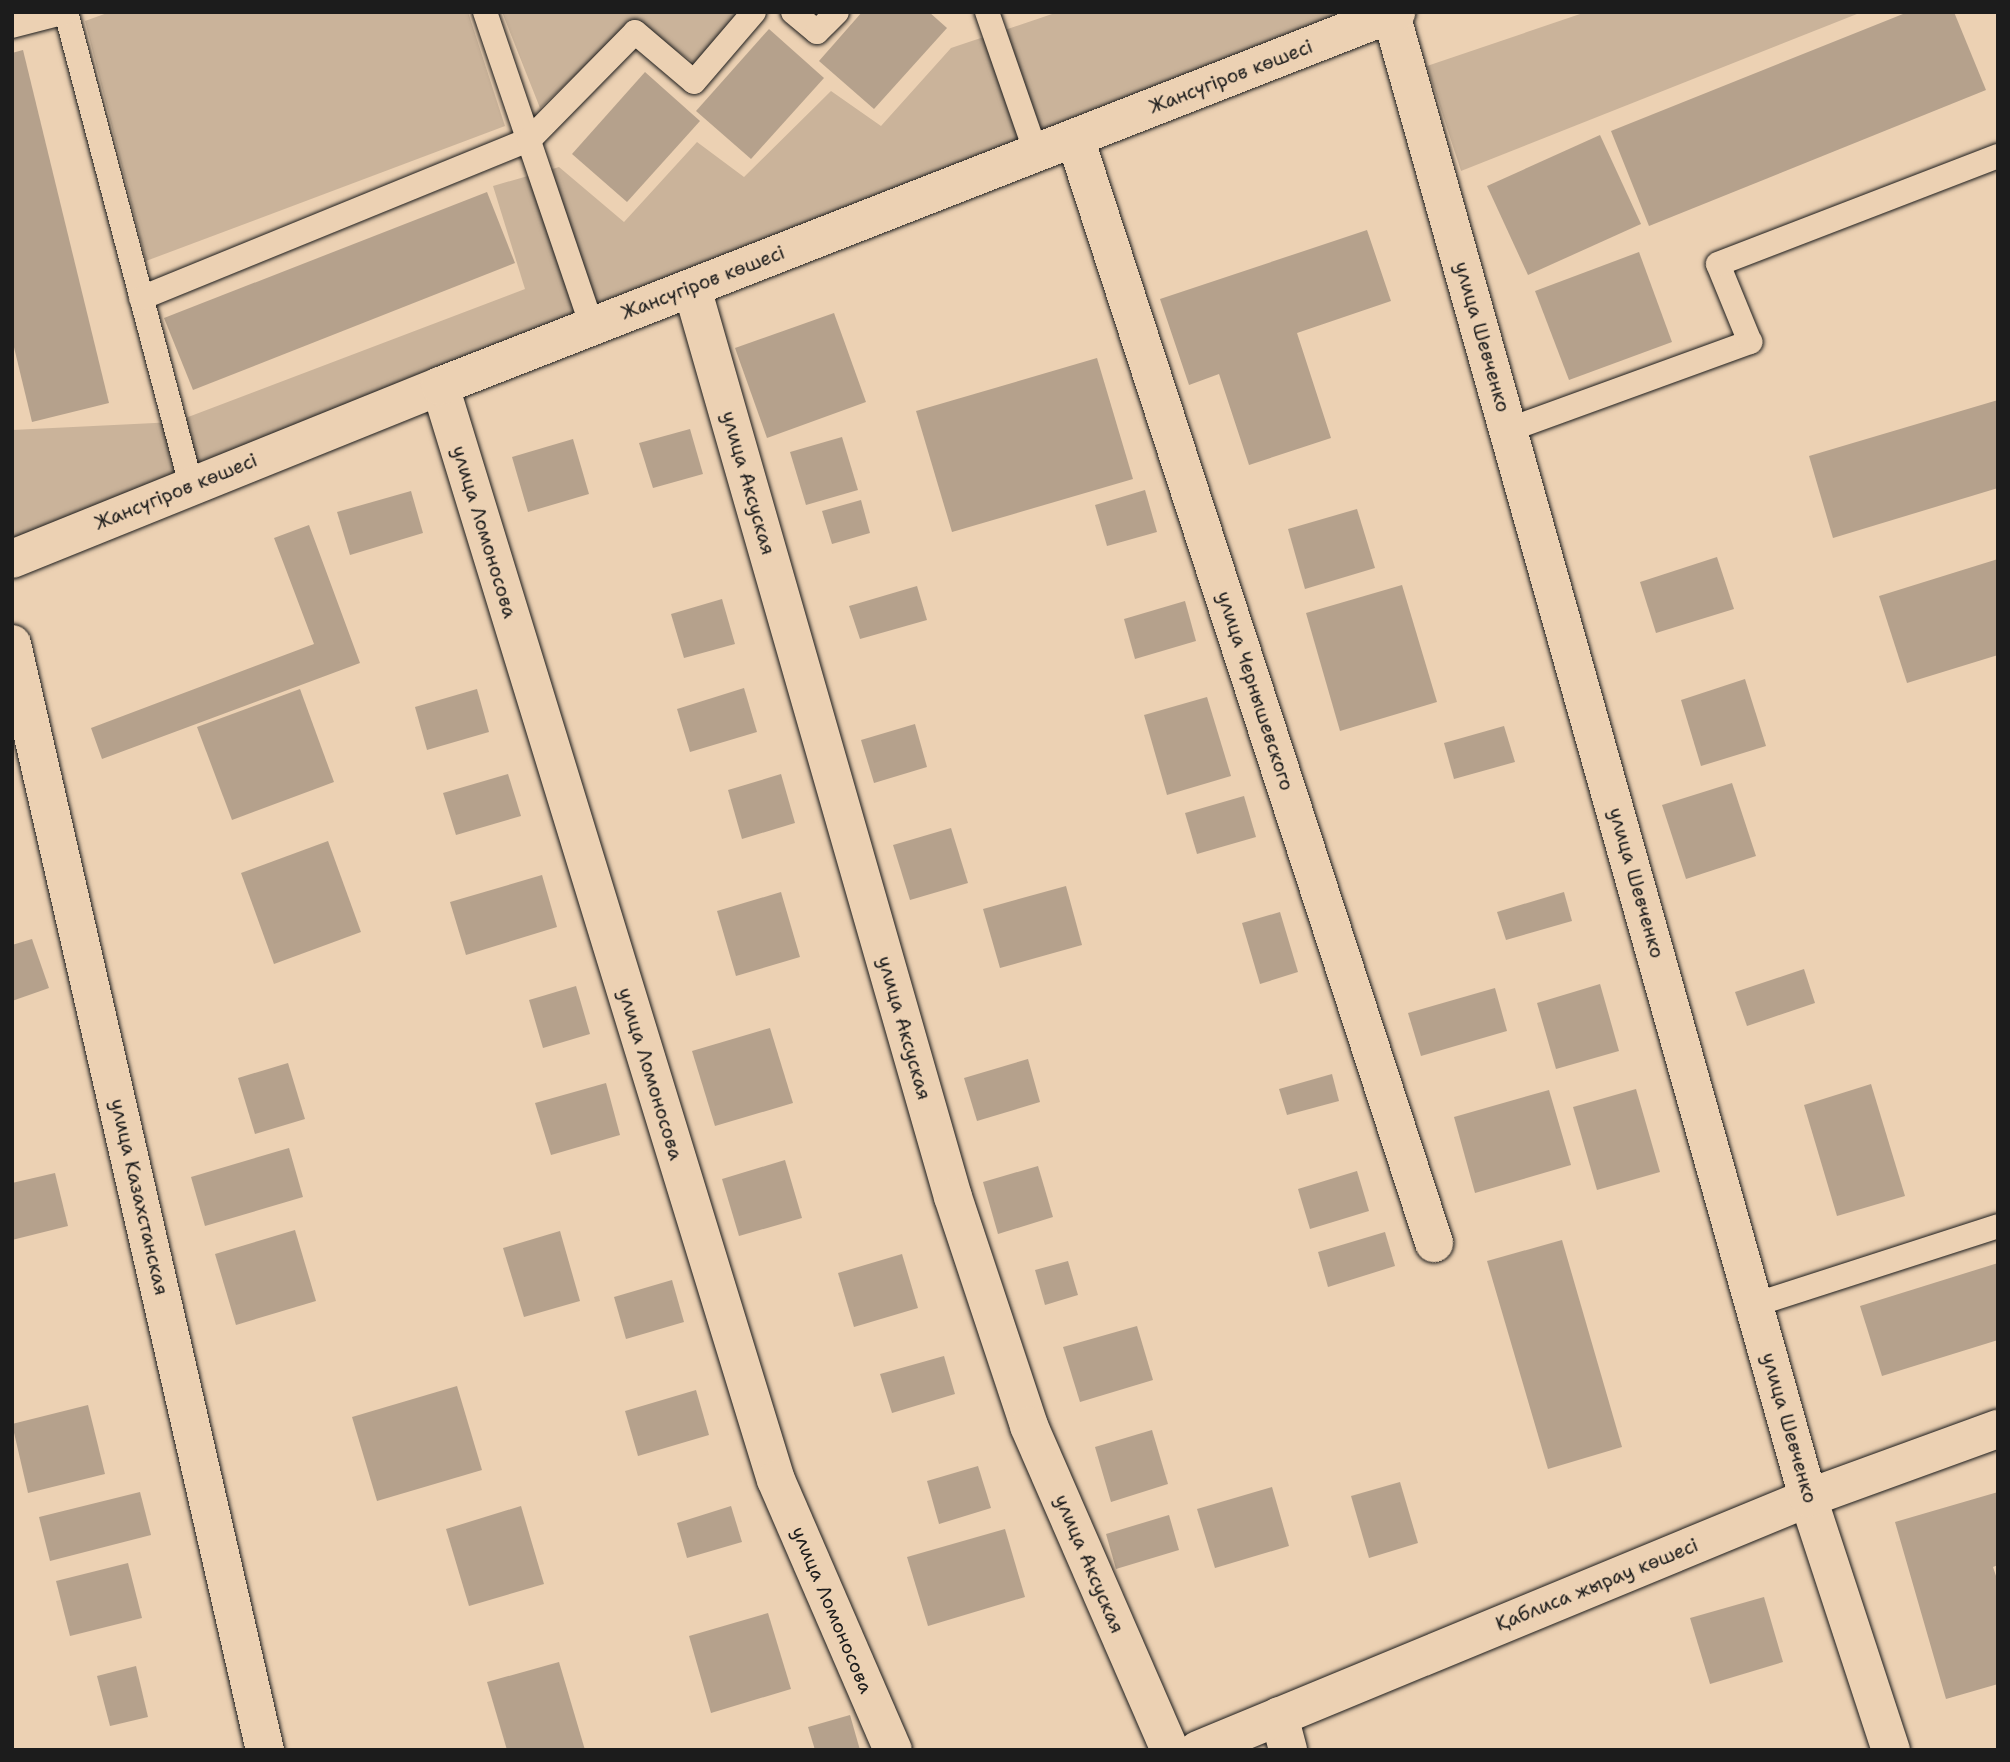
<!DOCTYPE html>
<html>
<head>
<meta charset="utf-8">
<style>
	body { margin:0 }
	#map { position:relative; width:2010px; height:1762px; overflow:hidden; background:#ecd1b3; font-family:"Shantell Sans",sans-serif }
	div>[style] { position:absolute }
	.green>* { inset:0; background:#cab39a }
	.building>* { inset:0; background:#b5a18c }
	.roads { filter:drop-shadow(0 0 2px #1c1c1c) drop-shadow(0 0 2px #1c1c1c) }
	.lane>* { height:24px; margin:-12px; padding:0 12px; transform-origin:12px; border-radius:12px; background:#ecd1b3 }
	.street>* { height:38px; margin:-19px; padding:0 19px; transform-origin:19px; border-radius:19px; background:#ecd1b3 }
	.secondary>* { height:38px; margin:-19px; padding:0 19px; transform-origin:19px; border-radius:19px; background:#ecd1b3 }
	span { translate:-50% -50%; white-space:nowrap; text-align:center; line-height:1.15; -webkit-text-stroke:5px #ecd1b3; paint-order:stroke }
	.street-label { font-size:19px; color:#1c1c1c }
	.frame { position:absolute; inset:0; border:14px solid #1c1c1c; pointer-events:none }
</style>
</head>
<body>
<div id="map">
	<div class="green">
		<div style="clip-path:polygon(110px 12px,468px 12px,505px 126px,146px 261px,85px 21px)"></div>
		<div style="clip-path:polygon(502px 12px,741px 12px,695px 63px,633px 22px,540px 108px)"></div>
		<div style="clip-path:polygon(1058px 12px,1359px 12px,12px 540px,12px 430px,175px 422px,525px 289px,493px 186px,559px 167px,624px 222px,697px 142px,744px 177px,831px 91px,881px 126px,951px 48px)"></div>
		<div style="clip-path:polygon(1586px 12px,1862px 12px,1461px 171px,1427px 66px)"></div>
	</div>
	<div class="building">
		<div style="clip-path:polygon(862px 12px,929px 12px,947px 28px,874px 109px,819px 61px)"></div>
		<div style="clip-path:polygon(1908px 12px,1954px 12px,1986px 90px,1649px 226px,1611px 131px)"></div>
		<div style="clip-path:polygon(769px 29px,824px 78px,751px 159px,696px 111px)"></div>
		<div style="clip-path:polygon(23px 50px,109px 403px,32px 422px,12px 339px,12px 53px)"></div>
		<div style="clip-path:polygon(645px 72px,700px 121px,627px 202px,572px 154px)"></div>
		<div style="clip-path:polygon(1600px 135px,1641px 224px,1528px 275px,1487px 186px)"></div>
		<div style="clip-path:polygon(487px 192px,515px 263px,193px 390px,164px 318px)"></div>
		<div style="clip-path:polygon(1367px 230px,1391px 301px,1297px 333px,1331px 438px,1249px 465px,1219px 374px,1189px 385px,1160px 299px)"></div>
		<div style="clip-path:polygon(1639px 252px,1672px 342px,1569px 380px,1535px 291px)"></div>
		<div style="clip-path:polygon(834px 313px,866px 402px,767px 438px,735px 348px)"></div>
		<div style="clip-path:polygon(1097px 358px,1133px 479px,952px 532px,916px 411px)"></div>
		<div style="clip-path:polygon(1998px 400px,1998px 488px,1833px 538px,1809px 456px)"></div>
		<div style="clip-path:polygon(690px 429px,703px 474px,653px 488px,639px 443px)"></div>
		<div style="clip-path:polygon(842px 437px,858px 490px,806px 505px,790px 452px)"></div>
		<div style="clip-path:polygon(573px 439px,589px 494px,528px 512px,512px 457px)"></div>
		<div style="clip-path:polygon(1145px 490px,1157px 532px,1107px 546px,1095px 505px)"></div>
		<div style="clip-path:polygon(411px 491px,423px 533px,350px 555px,337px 512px)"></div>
		<div style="clip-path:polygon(861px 500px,870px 533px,832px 544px,822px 511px)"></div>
		<div style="clip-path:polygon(1357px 509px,1375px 568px,1305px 589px,1288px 529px)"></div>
		<div style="clip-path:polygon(309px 525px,360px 663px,102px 759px,91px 728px,314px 644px,274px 538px)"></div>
		<div style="clip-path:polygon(1717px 557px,1734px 609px,1656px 633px,1640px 582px)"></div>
		<div style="clip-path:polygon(1998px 559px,1998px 655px,1907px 683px,1879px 596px)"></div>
		<div style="clip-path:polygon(1402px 585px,1437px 702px,1340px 731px,1306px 613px)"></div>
		<div style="clip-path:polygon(917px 586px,927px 620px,860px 639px,849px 606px)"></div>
		<div style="clip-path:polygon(722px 599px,735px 644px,684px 658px,671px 614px)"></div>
		<div style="clip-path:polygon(1185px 601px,1196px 641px,1135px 659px,1124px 619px)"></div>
		<div style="clip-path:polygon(1745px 679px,1766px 746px,1701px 766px,1681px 700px)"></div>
		<div style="clip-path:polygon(744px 688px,757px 732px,690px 752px,677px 709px)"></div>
		<div style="clip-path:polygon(300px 689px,334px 782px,232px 820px,197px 727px)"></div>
		<div style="clip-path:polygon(477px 689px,489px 732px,427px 750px,415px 707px)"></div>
		<div style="clip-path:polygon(1207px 697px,1231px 776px,1167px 795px,1144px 715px)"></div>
		<div style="clip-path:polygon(915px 724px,927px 767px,874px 783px,861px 740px)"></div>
		<div style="clip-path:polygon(1504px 726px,1515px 762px,1454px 779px,1444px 743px)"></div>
		<div style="clip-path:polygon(508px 774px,521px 816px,456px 835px,443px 793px)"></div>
		<div style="clip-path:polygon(781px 774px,795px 823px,742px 839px,728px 790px)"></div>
		<div style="clip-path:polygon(1732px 783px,1756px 856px,1686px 879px,1662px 805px)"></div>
		<div style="clip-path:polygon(1244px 796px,1256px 837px,1197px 854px,1185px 813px)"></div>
		<div style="clip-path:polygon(951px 828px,968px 883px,910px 900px,893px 845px)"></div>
		<div style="clip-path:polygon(328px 841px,361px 932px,274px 964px,241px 873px)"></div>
		<div style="clip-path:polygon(542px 875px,557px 927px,466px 955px,450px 902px)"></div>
		<div style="clip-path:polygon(1066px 886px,1082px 945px,1000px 968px,983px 909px)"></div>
		<div style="clip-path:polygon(781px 892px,800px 957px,736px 976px,717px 911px)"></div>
		<div style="clip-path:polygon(1564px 892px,1572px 921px,1506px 940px,1497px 912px)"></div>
		<div style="clip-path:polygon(1280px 912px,1298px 972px,1260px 984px,1242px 923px)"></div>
		<div style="clip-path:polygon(32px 939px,49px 988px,12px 1001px,12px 945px)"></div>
		<div style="clip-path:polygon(1804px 969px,1815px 1003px,1747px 1026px,1735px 992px)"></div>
		<div style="clip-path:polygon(1600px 984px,1619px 1051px,1556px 1069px,1537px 1003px)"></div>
		<div style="clip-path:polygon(576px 986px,590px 1034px,543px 1048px,529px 1000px)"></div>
		<div style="clip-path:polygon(1495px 988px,1507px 1031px,1421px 1056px,1408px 1013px)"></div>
		<div style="clip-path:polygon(770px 1028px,793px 1103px,715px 1126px,692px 1051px)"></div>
		<div style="clip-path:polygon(1028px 1059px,1040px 1102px,977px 1121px,964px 1078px)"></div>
		<div style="clip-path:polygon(288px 1063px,305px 1119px,255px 1134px,238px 1078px)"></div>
		<div style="clip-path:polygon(1332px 1074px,1339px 1101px,1287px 1115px,1279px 1089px)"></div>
		<div style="clip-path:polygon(606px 1083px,620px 1135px,551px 1155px,535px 1103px)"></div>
		<div style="clip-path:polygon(1871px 1084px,1905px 1196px,1837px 1216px,1804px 1105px)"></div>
		<div style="clip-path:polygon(1636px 1089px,1660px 1172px,1597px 1190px,1573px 1107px)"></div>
		<div style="clip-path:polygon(1549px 1090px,1571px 1165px,1475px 1193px,1454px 1117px)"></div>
		<div style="clip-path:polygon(289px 1148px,303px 1197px,205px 1226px,191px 1177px)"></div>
		<div style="clip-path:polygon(785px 1160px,802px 1218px,739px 1236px,722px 1179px)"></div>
		<div style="clip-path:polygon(1038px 1166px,1053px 1217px,998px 1234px,983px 1182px)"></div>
		<div style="clip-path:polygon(1357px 1171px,1369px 1211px,1310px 1229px,1298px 1189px)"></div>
		<div style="clip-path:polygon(55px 1173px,68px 1226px,12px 1240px,12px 1183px)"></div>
		<div style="clip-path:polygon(295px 1230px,316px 1301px,236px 1325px,215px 1254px)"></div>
		<div style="clip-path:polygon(560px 1231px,580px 1301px,524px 1317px,503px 1248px)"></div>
		<div style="clip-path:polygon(1385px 1232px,1395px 1266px,1328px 1287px,1318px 1252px)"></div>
		<div style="clip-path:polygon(1562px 1240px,1622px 1447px,1548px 1469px,1487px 1261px)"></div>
		<div style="clip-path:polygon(902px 1254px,918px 1308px,854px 1327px,838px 1273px)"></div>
		<div style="clip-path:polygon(1068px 1261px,1078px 1295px,1045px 1305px,1035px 1270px)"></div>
		<div style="clip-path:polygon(1998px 1263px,1998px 1340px,1882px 1376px,1860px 1306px)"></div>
		<div style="clip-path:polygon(672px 1280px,684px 1322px,626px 1339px,614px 1297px)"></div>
		<div style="clip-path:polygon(1137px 1326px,1153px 1380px,1080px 1402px,1063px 1347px)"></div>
		<div style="clip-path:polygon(944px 1356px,955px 1394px,892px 1413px,880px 1374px)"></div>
		<div style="clip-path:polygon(457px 1386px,482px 1470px,377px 1501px,352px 1417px)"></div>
		<div style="clip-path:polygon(696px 1390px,709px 1435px,638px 1456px,625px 1411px)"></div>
		<div style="clip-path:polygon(88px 1405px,105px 1474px,28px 1493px,12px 1424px)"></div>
		<div style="clip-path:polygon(1152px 1430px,1168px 1484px,1111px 1502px,1095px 1447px)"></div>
		<div style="clip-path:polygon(978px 1466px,991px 1508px,939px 1524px,927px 1481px)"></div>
		<div style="clip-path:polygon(1400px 1482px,1418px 1543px,1369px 1558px,1351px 1496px)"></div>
		<div style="clip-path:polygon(1272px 1487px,1289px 1546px,1215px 1568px,1197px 1509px)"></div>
		<div style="clip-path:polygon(140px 1492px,151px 1535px,50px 1561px,39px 1517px)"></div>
		<div style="clip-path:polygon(1998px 1492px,1998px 1565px,1993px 1567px,1998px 1582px,1998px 1684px,1946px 1699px,1895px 1522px)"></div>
		<div style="clip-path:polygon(521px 1506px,544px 1584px,469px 1606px,446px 1529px)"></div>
		<div style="clip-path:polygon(731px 1506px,742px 1542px,687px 1558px,677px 1523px)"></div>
		<div style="clip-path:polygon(1169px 1515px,1179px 1550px,1116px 1569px,1106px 1534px)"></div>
		<div style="clip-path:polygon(1005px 1529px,1025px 1597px,928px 1626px,907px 1557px)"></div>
		<div style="clip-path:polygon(128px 1563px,142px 1618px,70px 1636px,56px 1581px)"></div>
		<div style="clip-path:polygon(1764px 1597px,1783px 1662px,1710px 1684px,1690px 1618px)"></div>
		<div style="clip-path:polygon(768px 1613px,791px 1689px,711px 1713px,689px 1636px)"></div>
		<div style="clip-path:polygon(559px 1662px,585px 1750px,507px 1750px,487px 1682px)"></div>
		<div style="clip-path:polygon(136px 1666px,148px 1717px,110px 1726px,97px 1676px)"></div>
		<div style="clip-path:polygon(850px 1715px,860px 1750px,815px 1750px,808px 1727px)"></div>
	</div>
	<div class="roads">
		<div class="lane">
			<div style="left:66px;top:12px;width:490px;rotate:75.2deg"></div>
			<div style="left:485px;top:12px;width:332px;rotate:71.2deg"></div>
			<div style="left:793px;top:12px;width:31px;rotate:40deg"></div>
			<div style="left:817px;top:32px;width:28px;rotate:-45deg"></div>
			<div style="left:987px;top:12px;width:149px;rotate:70.8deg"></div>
			<div style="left:12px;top:26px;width:56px;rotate:-14.5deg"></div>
			<div style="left:141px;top:298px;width:419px;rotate:-22.2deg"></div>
			<div style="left:529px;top:140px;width:151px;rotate:-45.5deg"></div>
			<div style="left:635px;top:32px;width:77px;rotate:40.3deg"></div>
			<div style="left:694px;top:82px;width:92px;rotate:-49.4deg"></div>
			<div style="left:1508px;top:430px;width:258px;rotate:-20deg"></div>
			<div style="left:1750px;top:342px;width:84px;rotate:-112.3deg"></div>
			<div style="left:1718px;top:264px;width:300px;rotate:-21.1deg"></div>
			<div style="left:1754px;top:1305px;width:256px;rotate:-17.9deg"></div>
		</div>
		<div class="street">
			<div style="left:1391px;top:14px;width:1541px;rotate:74.3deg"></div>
			<div style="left:1808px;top:1498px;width:265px;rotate:71.8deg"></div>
			<div style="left:1075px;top:138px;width:1162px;rotate:72deg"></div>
			<div style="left:692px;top:288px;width:946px;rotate:73.98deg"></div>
			<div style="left:953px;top:1197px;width:241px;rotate:71.6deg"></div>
			<div style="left:1029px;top:1426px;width:353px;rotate:66.5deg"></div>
			<div style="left:440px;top:386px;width:1144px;rotate:72.93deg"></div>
			<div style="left:776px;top:1480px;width:294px;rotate:66.6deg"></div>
			<div style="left:12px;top:644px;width:1135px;rotate:77.12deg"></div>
			<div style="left:1279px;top:1716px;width:35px;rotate:75deg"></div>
		</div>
		<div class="secondary">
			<div style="left:12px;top:559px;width:462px;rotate:-22deg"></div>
			<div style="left:440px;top:386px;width:1027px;rotate:-21.37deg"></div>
			<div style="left:1198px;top:1750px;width:660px;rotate:-22.45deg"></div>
			<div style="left:1808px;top:1498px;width:202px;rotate:-20deg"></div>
		</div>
	</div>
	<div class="street-label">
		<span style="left:1231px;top:77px;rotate:-21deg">Жансүгіров көшесі</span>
		<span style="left:703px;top:283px;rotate:-21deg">Жансүгіров көшесі</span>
		<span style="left:1482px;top:337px;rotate:74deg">улица Шевченко</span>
		<span style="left:748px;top:483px;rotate:74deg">улица Аксуская</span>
		<span style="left:176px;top:492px;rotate:-22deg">Жансүгіров көшесі</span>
		<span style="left:484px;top:532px;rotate:73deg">улица Ломоносова</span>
		<span style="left:1255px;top:691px;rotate:72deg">улица Чернышевского</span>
		<span style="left:1636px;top:883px;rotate:74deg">улица Шевченко</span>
		<span style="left:904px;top:1028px;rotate:74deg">улица Аксуская</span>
		<span style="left:650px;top:1074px;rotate:73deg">улица Ломоносова</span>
		<span style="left:139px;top:1197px;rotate:77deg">улица Казахстанская</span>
		<span style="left:1789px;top:1428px;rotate:74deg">улица Шевченко</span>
		<span style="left:1089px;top:1564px;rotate:67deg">улица Аксуская</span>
		<span style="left:1597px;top:1585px;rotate:-22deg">Қаблиса жырау көшесі</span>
		<span style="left:832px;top:1610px;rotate:67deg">улица Ломоносова</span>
	</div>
	<div class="frame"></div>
</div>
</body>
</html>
